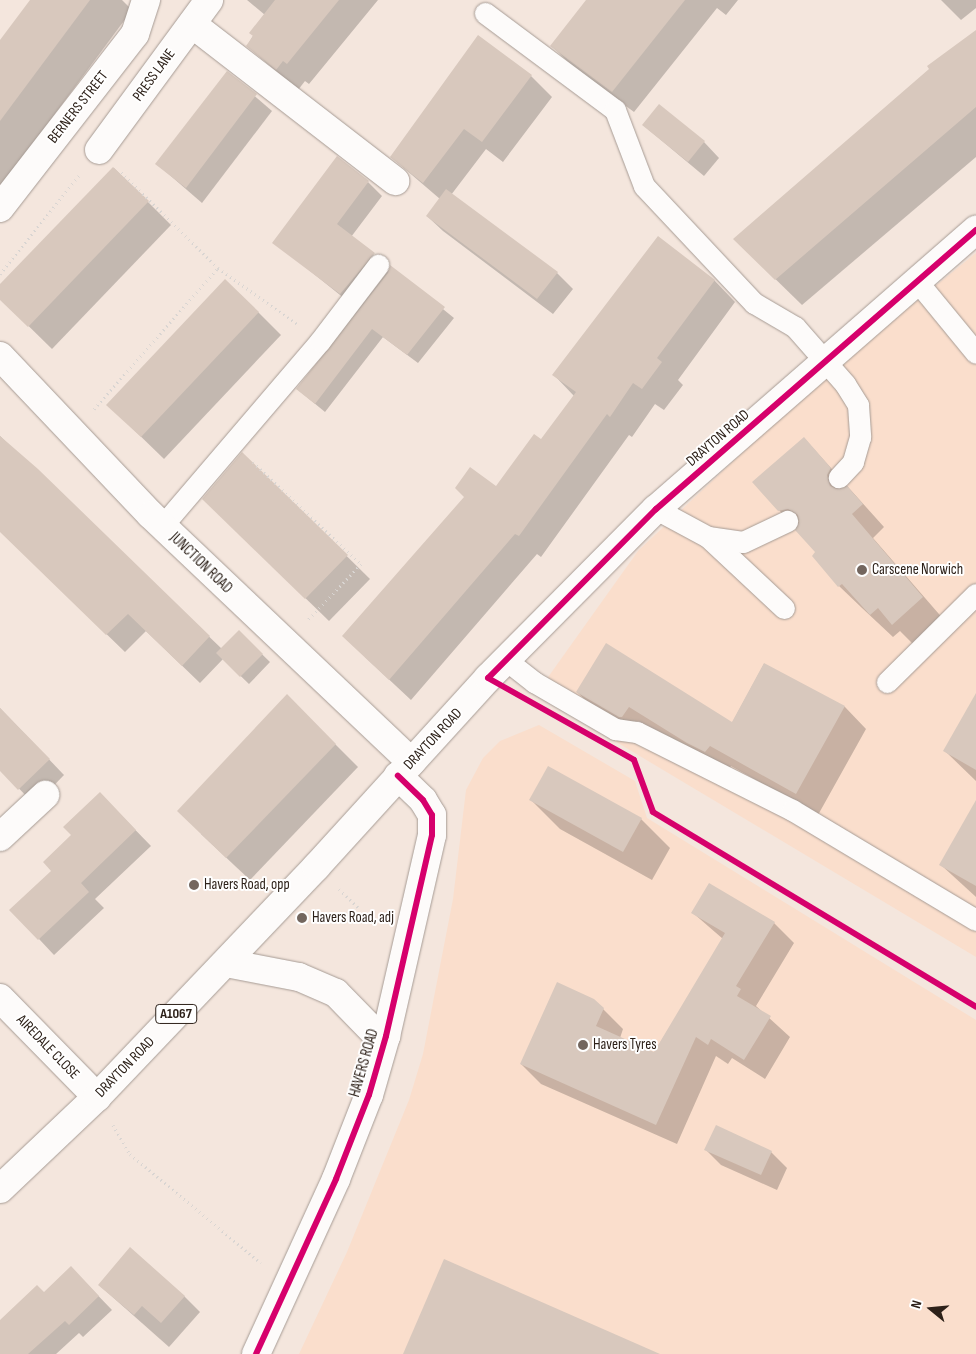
<!DOCTYPE html>
<html>
<head>
<meta charset="utf-8">
<style>
	body { margin:0 }
	#map { position:relative; width:976px; height:1354px; overflow:hidden; background:#f4e6dd; font-family:"Sofia Sans Condensed",sans-serif }
	div>[style] { position:absolute }
	.built>* { inset:0; background:#fadecc }
	.shadow>* { inset:0; background:#0003 }
	.building>* { inset:0; background:#d8c8bd }
	.path>* { height:3px; margin-top:-1.5px; transform-origin:0; background:repeating-linear-gradient(90deg,#d9d5d2 0 1px,transparent 0 5px) }
	.roads { filter:drop-shadow(0 0 1px #a69b94) drop-shadow(0 0 1px #a69b94) }
	.service>* { height:21px; margin:-10.5px; padding:0 10.5px; transform-origin:10.5px; border-radius:10.5px; background:#fdfbfa }
	.minor>* { height:28px; margin:-14px; padding:0 14px; transform-origin:14px; border-radius:14px; background:#fdfbfa }
	.primary>* { height:28px; margin:-14px; padding:0 14px; transform-origin:14px; border-radius:14px; background:#fdfbfa }
	.cycleway>* { height:6px; margin:-3px; padding:0 3px; transform-origin:3px; border-radius:3px; background:#d6006c }
	.dots>* { width:14px; height:14px; translate:-50% -50%; box-sizing:border-box; border:2px solid #fff; border-radius:50% }
	span { translate:-50% -50%; white-space:nowrap; text-align:center; line-height:1.15; -webkit-text-stroke:4px #fff; paint-order:stroke }
	.shield-label span { padding:1px 4px; background:#fff; border:1px solid; border-radius:4px; -webkit-text-stroke-width:0 }
	.shield-label { font-size:14px; color:#2d2119; font-weight:700 }
	.street-label { font-size:15px; color:#2d2119 }
	.poi-label { font-size:15px; color:#2d2119 }
	.left { translate:0 -50%; text-align:left }
	.north { position:absolute; left:906px; top:1284px; width:50px; height:50px; -webkit-text-stroke:4px #fff; paint-order:stroke; rotate:287deg; font-size:14px; font-weight:700; line-height:20px; text-align:center; color:#2d2119 }
	.north::after { content:''; display:block; margin:auto; width:18px; height:22px; background:#2d2119; clip-path:polygon(50% 0,100% 100%,50% 72%,0 100%) }
</style>
</head>
<body>
<div id="map">
	<div class="built">
		<div style="clip-path:polygon(976px 253px,976px 957px,536px 694px,638px 551px,818px 381px)"></div>
		<div style="clip-path:polygon(539px 725px,635px 781px,647px 818px,976px 1020px,976px 1354px,299px 1354px,347px 1252px,409px 1100px,423px 1054px,453px 899px,466px 790px,483px 758px,500px 741px)"></div>
	</div>
	<div class="shadow">
		<div style="clip-path:polygon(32px 0,122px 0,132px 10px,0 188px,0 42px)"></div>
		<div style="clip-path:polygon(247px 0,378px 0,309px 84px,305px 81px,298px 90px,247px 46px,265px 15px)"></div>
		<div style="clip-path:polygon(588px 0,738px 0,726px 15px,717px 8px,634px 112px,573px 67px,552px 46px)"></div>
		<div style="clip-path:polygon(941px 0,976px 0,976px 8px,961px 20px)"></div>
		<div style="clip-path:polygon(976px 31px,976px 157px,802px 305px,762px 266px)"></div>
		<div style="clip-path:polygon(479px 37px,531px 76px,552px 97px,503px 162px,486px 149px,451px 195px,557px 273px,573px 289px,553px 314px,443px 231px,427px 216px,440px 199px,391px 157px)"></div>
		<div style="clip-path:polygon(227px 72px,272px 111px,202px 203px,157px 164px)"></div>
		<div style="clip-path:polygon(643px 125px,704px 142px,719px 158px,704px 176px)"></div>
		<div style="clip-path:polygon(114px 168px,171px 225px,52px 349px,0 298px,0 286px)"></div>
		<div style="clip-path:polygon(368px 182px,382px 196px,351px 237px,388px 268px,355px 307px,274px 242px)"></div>
		<div style="clip-path:polygon(391px 267px,454px 318px,418px 363px,383px 337px,325px 412px,297px 389px)"></div>
		<div style="clip-path:polygon(714px 280px,735px 302px,678px 380px,683px 385px,664px 410px,655px 404px,632px 437px,629px 435px,541px 557px,537px 554px,411px 700px,365px 657px,497px 487px,541px 441px,574px 396px,554px 375px)"></div>
		<div style="clip-path:polygon(258px 312px,281px 335px,164px 459px,131px 427px)"></div>
		<div style="clip-path:polygon(0 436px,222px 649px,239px 632px,270px 662px,249px 684px,223px 659px,200px 683px,146px 631px,125px 652px,0 531px)"></div>
		<div style="clip-path:polygon(804px 438px,884px 527px,873px 538px,945px 621px,915px 646px,900px 631px,893px 637px,862px 608px,839px 586px,817px 553px,779px 510px)"></div>
		<div style="clip-path:polygon(242px 453px,370px 579px,329px 621px,226px 521px)"></div>
		<div style="clip-path:polygon(764px 664px,845px 707px,866px 729px,818px 815px,731px 766px,727px 773px,599px 713px,577px 692px,732px 723px)"></div>
		<div style="clip-path:polygon(287px 696px,358px 767px,250px 880px,201px 834px)"></div>
		<div style="clip-path:polygon(976px 696px,976px 781px,945px 751px)"></div>
		<div style="clip-path:polygon(0 708px,64px 775px,35px 805px,0 769px)"></div>
		<div style="clip-path:polygon(531px 800px,641px 819px,670px 848px,652px 880px,560px 829px)"></div>
		<div style="clip-path:polygon(976px 803px,976px 897px,941px 865px)"></div>
		<div style="clip-path:polygon(115px 809px,151px 846px,95px 899px,104px 908px,54px 955px,39px 939px,53px 871px,73px 835px)"></div>
		<div style="clip-path:polygon(693px 913px,774px 923px,794px 943px,756px 1006px,790px 1037px,765px 1079px,732px 1058px,728px 1064px,716px 1056px,677px 1144px,541px 1084px,521px 1064px,594px 1000px,623px 1029px,620px 1038px,654px 1053px,723px 939px)"></div>
		<div style="clip-path:polygon(705px 1149px,771px 1152px,787px 1168px,777px 1190px,721px 1165px)"></div>
		<div style="clip-path:polygon(84px 1281px,112px 1310px,83px 1337px,79px 1333px,56px 1354px,0 1354px,0 1322px,44px 1293px)"></div>
		<div style="clip-path:polygon(99px 1285px,184px 1296px,200px 1312px,169px 1347px)"></div>
	</div>
	<div class="building">
		<div style="clip-path:polygon(30px 0,90px 0,0 121px,0 40px)"></div>
		<div style="clip-path:polygon(275px 0,339px 0,287px 64px,283px 61px,276px 70px,246px 46px,253px 36px,249px 33px)"></div>
		<div style="clip-path:polygon(586px 0,685px 0,612px 92px,550px 46px)"></div>
		<div style="clip-path:polygon(976px 30px,976px 107px,775px 280px,733px 239px,929px 69px,927px 66px)"></div>
		<div style="clip-path:polygon(478px 35px,532px 75px,482px 142px,464px 129px,423px 183px,390px 157px)"></div>
		<div style="clip-path:polygon(227px 71px,257px 94px,186px 188px,155px 164px)"></div>
		<div style="clip-path:polygon(659px 104px,705px 141px,688px 162px,642px 125px)"></div>
		<div style="clip-path:polygon(337px 156px,369px 181px,337px 224px,375px 253px,340px 294px,272px 243px)"></div>
		<div style="clip-path:polygon(113px 167px,149px 201px,28px 327px,0 300px,0 284px)"></div>
		<div style="clip-path:polygon(446px 189px,558px 272px,537px 299px,426px 216px)"></div>
		<div style="clip-path:polygon(658px 236px,715px 280px,657px 358px,662px 362px,642px 389px,633px 383px,610px 417px,607px 414px,519px 536px,515px 534px,389px 680px,342px 636px,464px 497px,455px 488px,470px 467px,496px 486px,534px 434px,541px 439px,576px 392px,552px 375px)"></div>
		<div style="clip-path:polygon(390px 265px,445px 307px,407px 355px,372px 329px,315px 404px,296px 389px,388px 273px)"></div>
		<div style="clip-path:polygon(225px 279px,259px 312px,141px 437px,106px 405px)"></div>
		<div style="clip-path:polygon(0 436px,38px 469px,210px 636px,182px 666px,128px 614px,106px 635px,0 532px)"></div>
		<div style="clip-path:polygon(804px 437px,831px 468px,827px 475px,830px 486px,837px 489px,847px 486px,863px 504px,852px 514px,923px 597px,892px 625px,878px 608px,870px 615px,842px 584px,838px 587px,812px 556px,815px 552px,795px 530px,799px 522px,798px 515px,788px 509px,778px 511px,752px 482px)"></div>
		<div style="clip-path:polygon(242px 452px,348px 555px,305px 599px,202px 499px)"></div>
		<div style="clip-path:polygon(239px 630px,263px 654px,240px 677px,216px 653px)"></div>
		<div style="clip-path:polygon(606px 643px,732px 722px,764px 663px,845px 706px,796px 794px,710px 746px,705px 752px,687px 743px,629px 707px,622px 717px,619px 717px,576px 692px)"></div>
		<div style="clip-path:polygon(976px 693px,976px 770px,943px 751px)"></div>
		<div style="clip-path:polygon(287px 694px,336px 744px,226px 858px,177px 811px)"></div>
		<div style="clip-path:polygon(0 708px,50px 759px,18px 790px,0 771px)"></div>
		<div style="clip-path:polygon(548px 766px,642px 818px,623px 852px,529px 800px)"></div>
		<div style="clip-path:polygon(100px 792px,136px 830px,81px 883px,89px 892px,38px 940px,9px 910px,51px 871px,43px 862px,71px 835px,63px 827px)"></div>
		<div style="clip-path:polygon(976px 800px,976px 886px,939px 865px)"></div>
		<div style="clip-path:polygon(709px 883px,775px 922px,736px 986px,741px 989px,737px 996px,771px 1016px,744px 1060px,711px 1039px,708px 1045px,696px 1037px,656px 1125px,520px 1064px,557px 982px,594px 999px,604px 1008px,596px 1026px,654px 1052px,725px 933px,691px 913px)"></div>
		<div style="clip-path:polygon(716px 1125px,772px 1151px,761px 1175px,704px 1150px)"></div>
		<div style="clip-path:polygon(130px 1247px,185px 1296px,161px 1323px,142px 1306px,134px 1315px,98px 1285px)"></div>
		<div style="clip-path:polygon(444px 1259px,660px 1354px,403px 1354px)"></div>
		<div style="clip-path:polygon(71px 1266px,99px 1296px,69px 1325px,65px 1321px,28px 1354px,0 1354px,0 1320px,37px 1285px,44px 1292px)"></div>
	</div>
	<div class="path">
		<div style="left:218px;top:268px;width:97px;rotate:35.3deg"></div>
		<div style="left:0;top:274px;width:129px;rotate:-51.3deg"></div>
		<div style="left:94px;top:409px;width:188px;rotate:-48.7deg"></div>
		<div style="left:218px;top:268px;width:136px;rotate:-135.3deg"></div>
		<div style="left:253px;top:462px;width:149px;rotate:43.4deg"></div>
		<div style="left:361px;top:564px;width:79px;rotate:133.5deg"></div>
		<div style="left:339px;top:889px;width:28px;rotate:44deg"></div>
		<div style="left:113px;top:1125px;width:34px;rotate:60deg"></div>
		<div style="left:130px;top:1154px;width:170px;rotate:39.8deg"></div>
	</div>
	<div class="roads">
		<div class="service">
			<div style="left:485px;top:13px;width:162px;rotate:36.7deg"></div>
			<div style="left:615px;top:110px;width:81px;rotate:69.1deg"></div>
			<div style="left:644px;top:186px;width:161px;rotate:46.8deg"></div>
			<div style="left:754px;top:303px;width:48px;rotate:30.3deg"></div>
			<div style="left:795px;top:327px;width:76px;rotate:48.7deg"></div>
			<div style="left:845px;top:384px;width:25px;rotate:58deg"></div>
			<div style="left:858px;top:405px;width:32px;rotate:86deg"></div>
			<div style="left:860px;top:437px;width:26px;rotate:106deg"></div>
			<div style="left:853px;top:462px;width:21px;rotate:133deg"></div>
			<div style="left:916px;top:280px;width:94px;rotate:50.6deg"></div>
			<div style="left:656px;top:509px;width:59px;rotate:28.3deg"></div>
			<div style="left:708px;top:537px;width:35px;rotate:8deg"></div>
			<div style="left:743px;top:542px;width:49px;rotate:-25.5deg"></div>
			<div style="left:162px;top:526px;width:243px;rotate:-49.5deg"></div>
			<div style="left:320px;top:341px;width:96px;rotate:-52.7deg"></div>
			<div style="left:708px;top:537px;width:104px;rotate:43.1deg"></div>
			<div style="left:506px;top:660px;width:36px;rotate:38deg"></div>
			<div style="left:534px;top:682px;width:94px;rotate:30.1deg"></div>
			<div style="left:615px;top:729px;width:22px;rotate:8deg"></div>
			<div style="left:637px;top:732px;width:174px;rotate:26.7deg"></div>
			<div style="left:792px;top:810px;width:214px;rotate:30.9deg"></div>
			<div style="left:887px;top:682px;width:125px;rotate:-44.7deg"></div>
		</div>
		<div class="minor">
			<div style="left:192px;top:24px;width:257px;rotate:37.7deg"></div>
			<div style="left:99px;top:150px;width:186px;rotate:-53.7deg"></div>
			<div style="left:0;top:208px;width:220px;rotate:-52.2deg"></div>
			<div style="left:135px;top:34px;width:36px;rotate:-72deg"></div>
			<div style="left:0;top:356px;width:219px;rotate:46.5deg"></div>
			<div style="left:151px;top:515px;width:359px;rotate:43.5deg"></div>
			<div style="left:0;top:837px;width:62px;rotate:-43deg"></div>
			<div style="left:226px;top:963px;width:74px;rotate:10.9deg"></div>
			<div style="left:299px;top:977px;width:40px;rotate:23.4deg"></div>
			<div style="left:336px;top:993px;width:54px;rotate:45.7deg"></div>
			<div style="left:374px;top:1032px;width:13px;rotate:18deg"></div>
			<div style="left:0;top:998px;width:139px;rotate:45.6deg"></div>
			<div style="left:256px;top:1354px;width:192px;rotate:-65.4deg"></div>
			<div style="left:336px;top:1179px;width:90px;rotate:-68.6deg"></div>
			<div style="left:369px;top:1095px;width:61px;rotate:-73.9deg"></div>
			<div style="left:386px;top:1036px;width:206px;rotate:-77.1deg"></div>
			<div style="left:432px;top:835px;width:20px;rotate:-90deg"></div>
			<div style="left:432px;top:815px;width:17px;rotate:-121deg"></div>
			<div style="left:423px;top:800px;width:35px;rotate:-136deg"></div>
		</div>
		<div class="primary">
			<div style="left:0;top:1189px;width:134px;rotate:-43.5deg"></div>
			<div style="left:97px;top:1097px;width:318px;rotate:-46.4deg"></div>
			<div style="left:316px;top:867px;width:256px;rotate:-47.7deg"></div>
			<div style="left:488px;top:678px;width:238px;rotate:-45.2deg"></div>
			<div style="left:656px;top:509px;width:425px;rotate:-41.1deg"></div>
		</div>
	</div>
	<div class="cycleway">
		<div style="left:976px;top:230px;width:425px;rotate:138.9deg"></div>
		<div style="left:656px;top:509px;width:238px;rotate:134.8deg"></div>
		<div style="left:488px;top:678px;width:167px;rotate:29.3deg"></div>
		<div style="left:634px;top:760px;width:55px;rotate:69.9deg"></div>
		<div style="left:653px;top:812px;width:377px;rotate:31.1deg"></div>
		<div style="left:256px;top:1354px;width:192px;rotate:-65.4deg"></div>
		<div style="left:336px;top:1179px;width:90px;rotate:-68.6deg"></div>
		<div style="left:369px;top:1095px;width:61px;rotate:-73.9deg"></div>
		<div style="left:386px;top:1036px;width:206px;rotate:-77.1deg"></div>
		<div style="left:432px;top:835px;width:20px;rotate:-90deg"></div>
		<div style="left:432px;top:815px;width:17px;rotate:-121deg"></div>
		<div style="left:423px;top:800px;width:35px;rotate:-136deg"></div>
	</div>
	<div class="dots">
		<div style="left:862px;top:570px;background:#73665e"></div>
		<div style="left:194px;top:885px;background:#73665e"></div>
		<div style="left:302px;top:918px;background:#73665e"></div>
		<div style="left:583px;top:1045px;background:#73665e"></div>
	</div>
	<div class="shield-label">
		<span style="left:176px;top:1014px">A1067</span>
	</div>
	<div class="street-label">
		<span style="left:154px;top:75px;rotate:-54deg">PRESS LANE</span>
		<span style="left:78px;top:107px;rotate:-52deg">BERNERS STREET</span>
		<span style="left:718px;top:438px;rotate:-41deg">DRAYTON ROAD</span>
		<span style="left:201px;top:563px;rotate:44deg">JUNCTION ROAD</span>
		<span style="left:433px;top:739px;rotate:-47deg">DRAYTON ROAD</span>
		<span style="left:48px;top:1047px;rotate:46deg">AIREDALE CLOSE</span>
		<span style="left:364px;top:1063px;rotate:-74deg">HAVERS ROAD</span>
		<span style="left:125px;top:1067px;rotate:-46deg">DRAYTON ROAD</span>
	</div>
	<div class="poi-label">
		<span class="left" style="left:872px;top:570px">Carscene Norwich</span>
		<span class="left" style="left:204px;top:885px">Havers Road, opp</span>
		<span class="left" style="left:312px;top:918px">Havers Road, adj</span>
		<span class="left" style="left:593px;top:1045px">Havers Tyres</span>
	</div>
	<div class="north">N</div>
</div>
</body>
</html>
